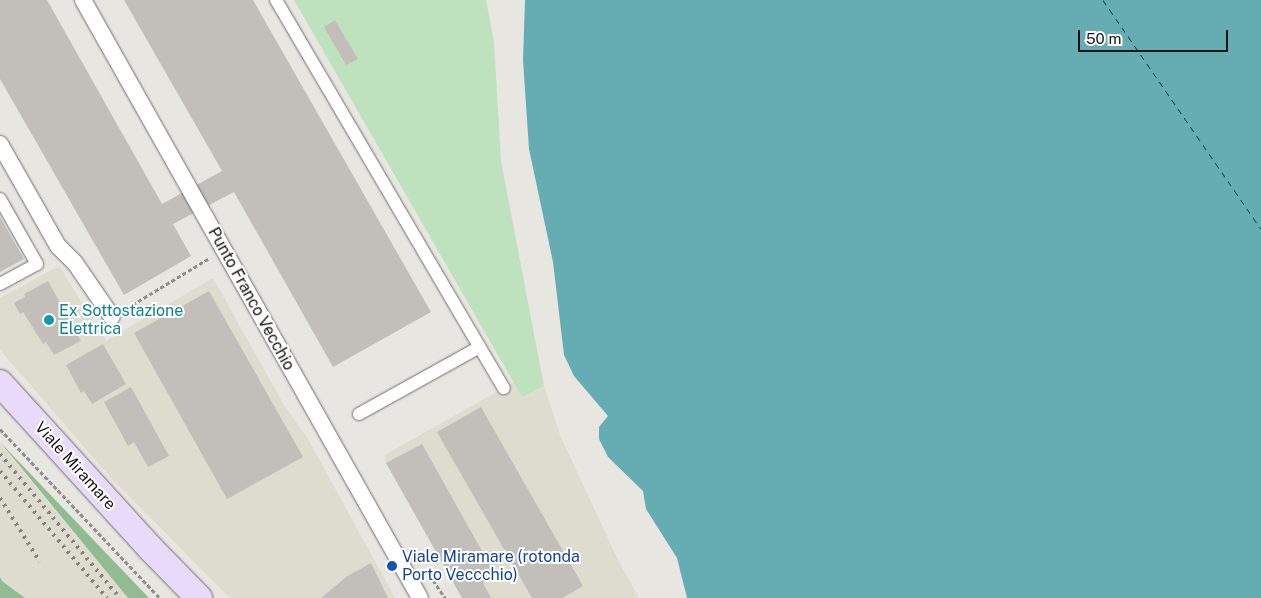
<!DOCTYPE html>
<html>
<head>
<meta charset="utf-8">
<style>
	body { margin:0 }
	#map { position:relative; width:1261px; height:598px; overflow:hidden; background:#e7e6e1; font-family:"Public Sans",sans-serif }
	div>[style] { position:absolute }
	.built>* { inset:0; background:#dedbcf }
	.green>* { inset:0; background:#bee2bd }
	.forest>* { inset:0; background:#93bb92 }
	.water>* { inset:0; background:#65adb2 }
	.ferry>* { height:1px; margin-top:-0.5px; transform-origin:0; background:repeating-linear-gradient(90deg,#00464b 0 6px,transparent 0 11px) }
	.building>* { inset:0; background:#c2bfba }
	.path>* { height:3px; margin-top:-1.5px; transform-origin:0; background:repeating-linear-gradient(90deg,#908f8b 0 4px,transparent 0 6.5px) }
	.roads { filter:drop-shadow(0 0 1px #71706c) drop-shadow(0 0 1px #71706c) }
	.pedestrian>* { height:12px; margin:-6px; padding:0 6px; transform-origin:6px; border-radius:6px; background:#fff }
	.minor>* { height:16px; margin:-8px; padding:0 8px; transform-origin:8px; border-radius:8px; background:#fff }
	.primary>* { height:26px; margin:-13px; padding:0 13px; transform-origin:13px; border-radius:13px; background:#e9dafa }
	.rail>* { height:4px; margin-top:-2px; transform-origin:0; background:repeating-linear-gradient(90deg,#83837f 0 2.5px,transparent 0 7.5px) }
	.dots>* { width:14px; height:14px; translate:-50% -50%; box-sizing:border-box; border:2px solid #fff; border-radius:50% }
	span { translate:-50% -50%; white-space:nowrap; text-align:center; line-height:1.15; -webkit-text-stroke:4px #fff; paint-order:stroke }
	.street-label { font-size:16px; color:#141412 }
	.culture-label { font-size:16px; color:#0d838f }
	.left { translate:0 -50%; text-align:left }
	.transit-label { font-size:16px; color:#164399 }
	.scale { position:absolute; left:1078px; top:30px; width:150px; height:22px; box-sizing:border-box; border:2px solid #141412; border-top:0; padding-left:6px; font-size:15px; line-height:18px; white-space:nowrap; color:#141412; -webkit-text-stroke:4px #fff; paint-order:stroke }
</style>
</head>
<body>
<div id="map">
	<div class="built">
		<div style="clip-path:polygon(59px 266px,106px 341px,213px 278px,284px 405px,308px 439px,395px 598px,230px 598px,111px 478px,0 350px,0 298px)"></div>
		<div style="clip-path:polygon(514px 382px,522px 397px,544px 386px,560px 435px,618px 560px,639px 598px,462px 598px,386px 463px,385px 455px)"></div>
		<div style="clip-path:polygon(0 444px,128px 598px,25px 598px,2px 580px,0 577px)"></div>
	</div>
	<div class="green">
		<div style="clip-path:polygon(294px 0,486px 0,494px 42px,501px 161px,544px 386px,522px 397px)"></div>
	</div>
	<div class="forest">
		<div style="clip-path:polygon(0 442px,149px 598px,128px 598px)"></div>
		<div style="clip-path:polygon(0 577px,2px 581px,25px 598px,0 598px)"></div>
	</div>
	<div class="water">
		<div style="clip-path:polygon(525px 0,1261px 0,1261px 598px,687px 598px,677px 558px,646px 509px,643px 491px,608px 457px,599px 439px,599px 427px,608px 416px,574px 376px,564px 355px,553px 262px,529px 149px,523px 60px)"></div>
	</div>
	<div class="ferry">
		<div style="left:1103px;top:0;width:278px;rotate:55.4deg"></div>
	</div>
	<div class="building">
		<div style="clip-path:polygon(0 0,47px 0,162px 204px,222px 171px,124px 0,253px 0,431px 312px,333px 367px,234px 192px,173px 224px,191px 256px,124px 295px,0 79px)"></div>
		<div style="clip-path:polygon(335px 20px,358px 59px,346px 65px,324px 27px)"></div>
		<div style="clip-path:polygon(0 217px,24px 259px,0 272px)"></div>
		<div style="clip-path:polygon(48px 281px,81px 341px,54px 355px,46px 342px,43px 344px,23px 312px,20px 314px,14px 303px,25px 297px,24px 294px)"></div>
		<div style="clip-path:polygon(209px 291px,303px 457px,227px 499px,134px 333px)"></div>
		<div style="clip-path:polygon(103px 344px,126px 384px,92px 404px,84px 391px,81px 393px,66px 365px)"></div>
		<div style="clip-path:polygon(131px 387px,169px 456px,148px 467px,134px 442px,128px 446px,104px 402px)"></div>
		<div style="clip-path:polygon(481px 407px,583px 586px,562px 598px,532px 598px,437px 432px)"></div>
		<div style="clip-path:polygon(422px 444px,496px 576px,483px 583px,491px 598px,462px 598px,386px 463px)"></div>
		<div style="clip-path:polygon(371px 563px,388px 598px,321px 598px,346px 577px)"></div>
	</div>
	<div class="path">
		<div style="left:127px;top:308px;width:95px;rotate:-31.2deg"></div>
		<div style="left:0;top:429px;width:233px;rotate:46.6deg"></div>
		<div style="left:433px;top:580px;width:22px;rotate:56deg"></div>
	</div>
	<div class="roads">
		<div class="pedestrian">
			<div style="left:276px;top:0;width:450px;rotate:59.6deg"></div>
			<div style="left:0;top:199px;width:75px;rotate:60.4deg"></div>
			<div style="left:37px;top:264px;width:42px;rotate:151.6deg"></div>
			<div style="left:359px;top:414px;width:138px;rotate:-29deg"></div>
		</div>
		<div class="minor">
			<div style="left:83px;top:0;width:686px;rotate:60.6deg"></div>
			<div style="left:0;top:144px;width:117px;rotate:60.4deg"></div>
			<div style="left:58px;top:246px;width:24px;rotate:45deg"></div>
			<div style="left:75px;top:263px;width:65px;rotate:55.6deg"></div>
		</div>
		<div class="primary">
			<div style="left:0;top:383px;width:224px;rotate:47.7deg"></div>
			<div style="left:151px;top:549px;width:69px;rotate:45.6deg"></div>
		</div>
	</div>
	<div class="rail">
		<div style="left:0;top:454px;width:187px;rotate:50.2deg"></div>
		<div style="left:0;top:471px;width:166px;rotate:49.9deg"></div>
		<div style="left:0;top:498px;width:75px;rotate:58deg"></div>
	</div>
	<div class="dots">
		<div style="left:49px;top:320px;background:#0f9aa8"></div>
		<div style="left:392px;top:566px;background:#1a4fb4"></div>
	</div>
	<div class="street-label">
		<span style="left:251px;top:299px;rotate:61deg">Punto Franco Vecchio</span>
		<span style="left:75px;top:466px;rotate:48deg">Viale Miramare</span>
	</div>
	<div class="culture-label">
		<span class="left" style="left:59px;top:320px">Ex Sottostazione<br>Elettrica</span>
	</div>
	<div class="transit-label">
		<span class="left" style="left:402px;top:566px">Viale Miramare (rotonda<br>Porto Veccchio)</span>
	</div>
	<div class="scale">50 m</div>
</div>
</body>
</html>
